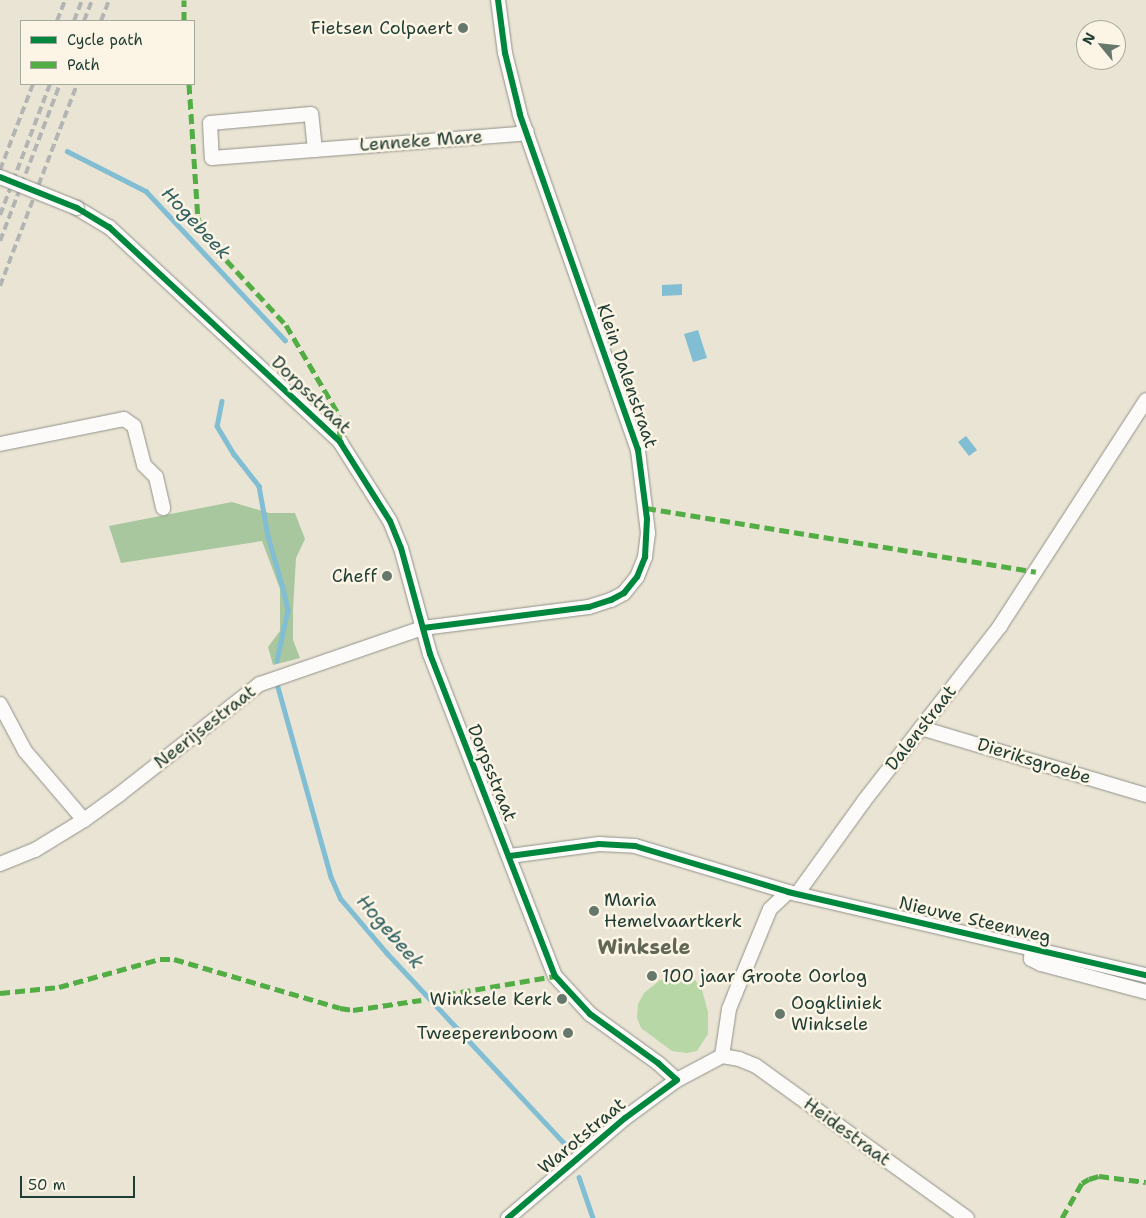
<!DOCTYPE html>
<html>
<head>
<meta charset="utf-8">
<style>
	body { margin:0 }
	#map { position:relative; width:1146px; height:1218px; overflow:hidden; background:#eae4d4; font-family:"Shantell Sans",sans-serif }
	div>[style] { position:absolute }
	.green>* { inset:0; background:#b7d7a7 }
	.forest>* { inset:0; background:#a8c79e }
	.water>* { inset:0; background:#81bed3 }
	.stream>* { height:4.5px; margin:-2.25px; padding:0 2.25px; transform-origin:2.25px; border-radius:2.25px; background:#81bed3 }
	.roads { filter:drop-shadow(0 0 1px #909289) drop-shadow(0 0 1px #909289) }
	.minor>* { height:14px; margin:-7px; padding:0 7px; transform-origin:7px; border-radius:7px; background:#fcfbf9 }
	.rail>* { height:4px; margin-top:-2px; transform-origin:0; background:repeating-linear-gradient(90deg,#b3b5b2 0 8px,transparent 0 12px) }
	.bridges { filter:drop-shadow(0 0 1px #909289) drop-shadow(0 0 1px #909289) }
	.minor-bridge>* { height:14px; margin:-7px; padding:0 7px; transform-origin:7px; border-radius:7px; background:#fcfbf9 }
	.quiet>* { height:5px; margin-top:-2.5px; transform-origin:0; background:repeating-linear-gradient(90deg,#52ad45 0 10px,transparent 0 15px) }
	.cycleway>* { height:6px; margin:-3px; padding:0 3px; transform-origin:3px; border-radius:3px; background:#00873e }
	.dots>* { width:14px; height:14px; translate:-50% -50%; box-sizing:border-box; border:2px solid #fcf5e5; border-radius:50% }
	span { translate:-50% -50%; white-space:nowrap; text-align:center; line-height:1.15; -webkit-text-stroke:5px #fcf5e5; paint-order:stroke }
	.poi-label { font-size:18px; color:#1f3d34 }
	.right { translate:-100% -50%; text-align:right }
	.left { translate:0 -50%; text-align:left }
	.street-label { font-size:18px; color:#1f3d34 }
	.water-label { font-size:19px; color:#2f5f63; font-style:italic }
	.quarter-label { font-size:20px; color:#616755; font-weight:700 }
	.legend { position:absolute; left:20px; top:20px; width:175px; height:65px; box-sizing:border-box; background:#fcf5e5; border:1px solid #a4ab9e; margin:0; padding:6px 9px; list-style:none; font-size:15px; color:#1f3d34 }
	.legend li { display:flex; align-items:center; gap:10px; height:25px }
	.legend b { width:25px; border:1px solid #a4ab9e }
	.north { position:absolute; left:1076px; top:20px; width:50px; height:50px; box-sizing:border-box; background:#fcf5e5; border:1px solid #a4ab9e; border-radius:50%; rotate:298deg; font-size:14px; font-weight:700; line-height:20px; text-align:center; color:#1f3d34 }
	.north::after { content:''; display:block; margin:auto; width:18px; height:22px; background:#66776c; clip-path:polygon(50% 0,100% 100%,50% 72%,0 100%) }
	.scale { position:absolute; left:20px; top:1176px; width:115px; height:22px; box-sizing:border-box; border:2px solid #1f3d34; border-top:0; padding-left:6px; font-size:15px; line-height:18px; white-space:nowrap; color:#1f3d34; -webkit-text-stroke:4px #fcf5e5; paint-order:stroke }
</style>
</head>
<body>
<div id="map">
	<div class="green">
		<div style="clip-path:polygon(660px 980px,695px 980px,702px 990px,708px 1012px,708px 1034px,697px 1051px,687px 1053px,672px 1051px,641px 1028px,637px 1018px,638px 1004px,644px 993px)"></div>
	</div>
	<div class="forest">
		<div style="clip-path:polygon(232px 502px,269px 513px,295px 513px,305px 539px,296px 558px,293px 610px,293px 640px,300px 658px,273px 665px,268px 647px,280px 631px,280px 589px,262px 541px,121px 563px,109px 526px)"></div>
	</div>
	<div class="water">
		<div style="clip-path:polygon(682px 284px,682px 295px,662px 296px,662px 285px)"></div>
		<div style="clip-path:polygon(698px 330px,707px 358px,693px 362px,684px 334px)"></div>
		<div style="clip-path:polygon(966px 436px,977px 450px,969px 456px,958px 442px)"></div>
	</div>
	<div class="stream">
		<div style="left:67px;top:151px;width:89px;rotate:26.9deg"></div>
		<div style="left:146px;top:191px;width:204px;rotate:47deg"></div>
		<div style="left:222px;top:401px;width:25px;rotate:101deg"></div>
		<div style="left:217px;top:426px;width:33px;rotate:59deg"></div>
		<div style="left:234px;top:454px;width:41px;rotate:52deg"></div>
		<div style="left:259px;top:486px;width:51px;rotate:79.8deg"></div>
		<div style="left:268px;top:536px;width:54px;rotate:73.9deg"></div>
		<div style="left:283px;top:588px;width:23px;rotate:77deg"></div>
		<div style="left:288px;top:610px;width:52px;rotate:102.2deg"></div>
		<div style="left:278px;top:687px;width:197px;rotate:74.4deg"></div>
		<div style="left:331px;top:877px;width:24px;rotate:66deg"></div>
		<div style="left:341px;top:899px;width:71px;rotate:49.6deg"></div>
		<div style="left:387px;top:953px;width:265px;rotate:47deg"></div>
		<div style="left:579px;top:1177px;width:43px;rotate:71.1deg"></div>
	</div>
	<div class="roads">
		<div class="minor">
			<div style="left:315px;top:150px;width:36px;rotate:-96deg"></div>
			<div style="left:311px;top:114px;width:101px;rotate:174.9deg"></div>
			<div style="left:210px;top:123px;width:35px;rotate:87deg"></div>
			<div style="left:212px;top:158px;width:307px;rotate:-4.5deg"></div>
			<div style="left:518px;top:134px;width:9px;rotate:-18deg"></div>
			<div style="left:77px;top:208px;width:37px;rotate:31deg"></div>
			<div style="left:109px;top:227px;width:316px;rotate:42.9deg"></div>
			<div style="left:340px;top:442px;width:93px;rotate:57.7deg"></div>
			<div style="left:390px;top:521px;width:29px;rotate:68deg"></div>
			<div style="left:401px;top:548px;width:110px;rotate:74.7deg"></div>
			<div style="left:430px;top:654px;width:345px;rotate:68.8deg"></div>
			<div style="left:555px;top:976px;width:52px;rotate:47.4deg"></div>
			<div style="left:590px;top:1014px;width:84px;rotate:35.8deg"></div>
			<div style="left:658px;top:1063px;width:25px;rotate:42deg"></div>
			<div style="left:0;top:444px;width:126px;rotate:-11.4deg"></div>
			<div style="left:124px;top:419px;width:12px;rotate:35deg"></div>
			<div style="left:134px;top:426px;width:40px;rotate:75.6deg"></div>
			<div style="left:144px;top:465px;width:17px;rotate:45deg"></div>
			<div style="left:156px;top:477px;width:32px;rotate:77deg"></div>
			<div style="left:0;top:704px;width:53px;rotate:62deg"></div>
			<div style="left:25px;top:751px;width:91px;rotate:49.5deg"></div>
			<div style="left:921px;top:728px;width:235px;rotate:16.6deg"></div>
			<div style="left:510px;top:856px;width:90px;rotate:-7.7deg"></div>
			<div style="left:599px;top:844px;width:36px;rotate:3deg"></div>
			<div style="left:635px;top:846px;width:160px;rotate:16.7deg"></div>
			<div style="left:788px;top:892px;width:367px;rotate:13.1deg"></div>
			<div style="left:0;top:864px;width:38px;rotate:-22deg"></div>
			<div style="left:35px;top:850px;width:57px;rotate:-31.5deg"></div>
			<div style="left:84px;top:820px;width:44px;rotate:-35.8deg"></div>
			<div style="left:120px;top:794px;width:178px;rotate:-38.2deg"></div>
			<div style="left:260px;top:684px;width:172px;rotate:-19deg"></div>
			<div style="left:423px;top:628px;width:167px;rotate:-7.2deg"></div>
			<div style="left:589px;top:607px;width:23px;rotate:-18deg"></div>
			<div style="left:611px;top:600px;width:15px;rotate:-28deg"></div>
			<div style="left:624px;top:593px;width:21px;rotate:-51deg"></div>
			<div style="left:637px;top:577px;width:22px;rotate:-68deg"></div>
			<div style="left:645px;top:557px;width:24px;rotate:-83deg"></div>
			<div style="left:648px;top:533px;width:84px;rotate:-96.9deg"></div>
			<div style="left:638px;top:450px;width:356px;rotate:-109.4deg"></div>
			<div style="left:520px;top:114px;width:63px;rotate:-103.8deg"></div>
			<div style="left:505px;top:53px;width:53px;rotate:-97.5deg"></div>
			<div style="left:797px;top:894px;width:115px;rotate:-54.2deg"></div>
			<div style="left:864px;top:801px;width:222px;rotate:-52.1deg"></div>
			<div style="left:1000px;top:626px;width:269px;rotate:-57.1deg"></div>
			<div style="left:1032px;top:948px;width:11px;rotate:95deg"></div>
			<div style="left:1031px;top:959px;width:11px;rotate:27deg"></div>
			<div style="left:1041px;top:964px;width:109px;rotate:14.9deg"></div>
			<div style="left:722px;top:1056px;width:17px;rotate:10deg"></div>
			<div style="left:739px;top:1059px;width:18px;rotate:22deg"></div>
			<div style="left:756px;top:1066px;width:260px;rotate:35.8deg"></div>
			<div style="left:722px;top:1056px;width:48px;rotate:-81.5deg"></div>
			<div style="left:729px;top:1009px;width:16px;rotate:-68deg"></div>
			<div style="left:735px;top:994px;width:92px;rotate:-67.6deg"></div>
			<div style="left:770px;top:909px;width:25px;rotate:-43deg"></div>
			<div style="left:508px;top:1218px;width:154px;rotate:-40.5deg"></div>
			<div style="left:625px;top:1118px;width:64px;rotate:-36.2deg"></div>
			<div style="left:677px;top:1080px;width:51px;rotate:-28.1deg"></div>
		</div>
	</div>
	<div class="rail">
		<div style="left:57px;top:21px;width:22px;rotate:-69deg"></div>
		<div style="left:74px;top:21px;width:22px;rotate:-69deg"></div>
		<div style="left:84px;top:21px;width:22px;rotate:-69deg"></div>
		<div style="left:101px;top:21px;width:22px;rotate:-69deg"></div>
		<div style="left:0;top:170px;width:92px;rotate:-69deg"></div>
		<div style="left:0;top:215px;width:140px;rotate:-69.1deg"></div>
		<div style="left:0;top:241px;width:168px;rotate:-69.1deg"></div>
		<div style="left:0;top:286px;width:216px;rotate:-69.1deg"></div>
	</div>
	<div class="bridges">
		<div class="minor-bridge">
			<div style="left:0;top:177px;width:83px;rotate:21.9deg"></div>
		</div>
	</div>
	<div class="quiet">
		<div style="left:184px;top:21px;width:21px;rotate:-90deg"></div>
		<div style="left:189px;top:84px;width:134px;rotate:86.2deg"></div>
		<div style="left:198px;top:218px;width:22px;rotate:68deg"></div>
		<div style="left:206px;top:238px;width:118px;rotate:47.4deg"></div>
		<div style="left:286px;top:325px;width:104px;rotate:59.5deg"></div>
		<div style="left:339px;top:415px;width:27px;rotate:88deg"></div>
		<div style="left:646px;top:508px;width:395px;rotate:9.3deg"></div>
		<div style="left:0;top:993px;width:59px;rotate:-5.8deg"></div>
		<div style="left:59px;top:987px;width:105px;rotate:-15.5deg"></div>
		<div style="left:160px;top:959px;width:14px"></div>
		<div style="left:174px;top:959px;width:173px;rotate:16.4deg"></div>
		<div style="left:340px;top:1008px;width:13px;rotate:9deg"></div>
		<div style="left:353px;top:1010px;width:69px;rotate:-8.4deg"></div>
		<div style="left:431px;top:997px;width:126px;rotate:-9.6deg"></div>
		<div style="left:1062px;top:1218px;width:40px;rotate:-60.3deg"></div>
		<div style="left:1082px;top:1183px;width:8px;rotate:-30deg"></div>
		<div style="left:1089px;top:1179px;width:10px;rotate:-17deg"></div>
		<div style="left:1099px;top:1176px;width:47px;rotate:7.3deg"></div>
	</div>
	<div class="cycleway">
		<div style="left:0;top:177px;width:83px;rotate:21.9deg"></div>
		<div style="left:77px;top:208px;width:37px;rotate:31deg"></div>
		<div style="left:109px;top:227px;width:316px;rotate:42.9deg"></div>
		<div style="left:340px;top:442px;width:93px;rotate:57.7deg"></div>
		<div style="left:390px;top:521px;width:29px;rotate:68deg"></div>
		<div style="left:401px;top:548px;width:110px;rotate:74.7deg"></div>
		<div style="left:430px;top:654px;width:345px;rotate:68.8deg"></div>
		<div style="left:555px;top:976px;width:52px;rotate:47.4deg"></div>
		<div style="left:590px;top:1014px;width:84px;rotate:35.8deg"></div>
		<div style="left:658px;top:1063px;width:25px;rotate:42deg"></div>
		<div style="left:677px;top:1080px;width:64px;rotate:143.8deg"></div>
		<div style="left:625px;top:1118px;width:154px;rotate:139.5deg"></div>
		<div style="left:423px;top:628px;width:167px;rotate:-7.2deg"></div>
		<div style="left:589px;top:607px;width:23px;rotate:-18deg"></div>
		<div style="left:611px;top:600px;width:15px;rotate:-28deg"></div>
		<div style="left:624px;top:593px;width:21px;rotate:-51deg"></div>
		<div style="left:637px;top:577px;width:22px;rotate:-68deg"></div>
		<div style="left:645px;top:557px;width:38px;rotate:-87deg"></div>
		<div style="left:647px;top:519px;width:70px;rotate:-97.4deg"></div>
		<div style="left:638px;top:450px;width:356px;rotate:-109.4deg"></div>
		<div style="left:520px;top:114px;width:63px;rotate:-103.8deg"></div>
		<div style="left:505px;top:53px;width:53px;rotate:-97.5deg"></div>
		<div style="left:510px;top:856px;width:90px;rotate:-7.7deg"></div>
		<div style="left:599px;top:844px;width:36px;rotate:3deg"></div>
		<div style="left:635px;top:846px;width:160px;rotate:16.7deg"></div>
		<div style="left:788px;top:892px;width:367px;rotate:13.1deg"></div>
	</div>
	<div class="dots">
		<div style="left:463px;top:28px;background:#66776c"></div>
		<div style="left:387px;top:576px;background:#66776c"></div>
		<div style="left:594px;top:911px;background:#66776c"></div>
		<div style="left:652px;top:976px;background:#66776c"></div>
		<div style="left:562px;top:999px;background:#66776c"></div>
		<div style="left:780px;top:1014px;background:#66776c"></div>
		<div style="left:568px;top:1033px;background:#66776c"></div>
	</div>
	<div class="poi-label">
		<span class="right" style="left:453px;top:28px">Fietsen Colpaert</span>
		<span class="right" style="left:377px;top:576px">Cheff</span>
		<span class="left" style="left:604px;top:911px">Maria<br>Hemelvaartkerk</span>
		<span class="left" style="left:662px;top:976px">100 jaar Groote Oorlog</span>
		<span class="right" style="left:552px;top:999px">Winksele Kerk</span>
		<span class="left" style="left:791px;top:1014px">Oogkliniek<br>Winksele</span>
		<span class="right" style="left:558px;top:1033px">Tweeperenboom</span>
	</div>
	<div class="street-label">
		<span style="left:421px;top:141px;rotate:-4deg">Lenneke Mare</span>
		<span style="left:627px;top:376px;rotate:71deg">Klein Dalenstraat</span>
		<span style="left:311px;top:395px;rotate:44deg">Dorpsstraat</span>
		<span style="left:205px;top:727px;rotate:-38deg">Neerijsestraat</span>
		<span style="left:921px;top:728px;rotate:-52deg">Dalenstraat</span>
		<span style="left:1034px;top:761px;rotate:17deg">Dieriksgroebe</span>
		<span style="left:492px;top:773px;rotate:68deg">Dorpsstraat</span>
		<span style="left:975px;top:920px;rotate:13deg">Nieuwe Steenweg</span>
		<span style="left:847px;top:1132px;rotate:36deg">Heidestraat</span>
		<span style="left:582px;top:1136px;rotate:-40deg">Warotstraat</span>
	</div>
	<div class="water-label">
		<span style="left:196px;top:223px;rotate:47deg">Hogebeek</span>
		<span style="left:390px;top:932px;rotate:49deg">Hogebeek</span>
	</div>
	<div class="quarter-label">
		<span style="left:644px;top:947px">Winksele</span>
	</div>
	<ul class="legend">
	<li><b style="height:6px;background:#00873e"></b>Cycle path</li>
	<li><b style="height:6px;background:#52ad45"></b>Path</li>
	</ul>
	<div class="north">N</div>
	<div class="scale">50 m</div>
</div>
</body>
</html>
